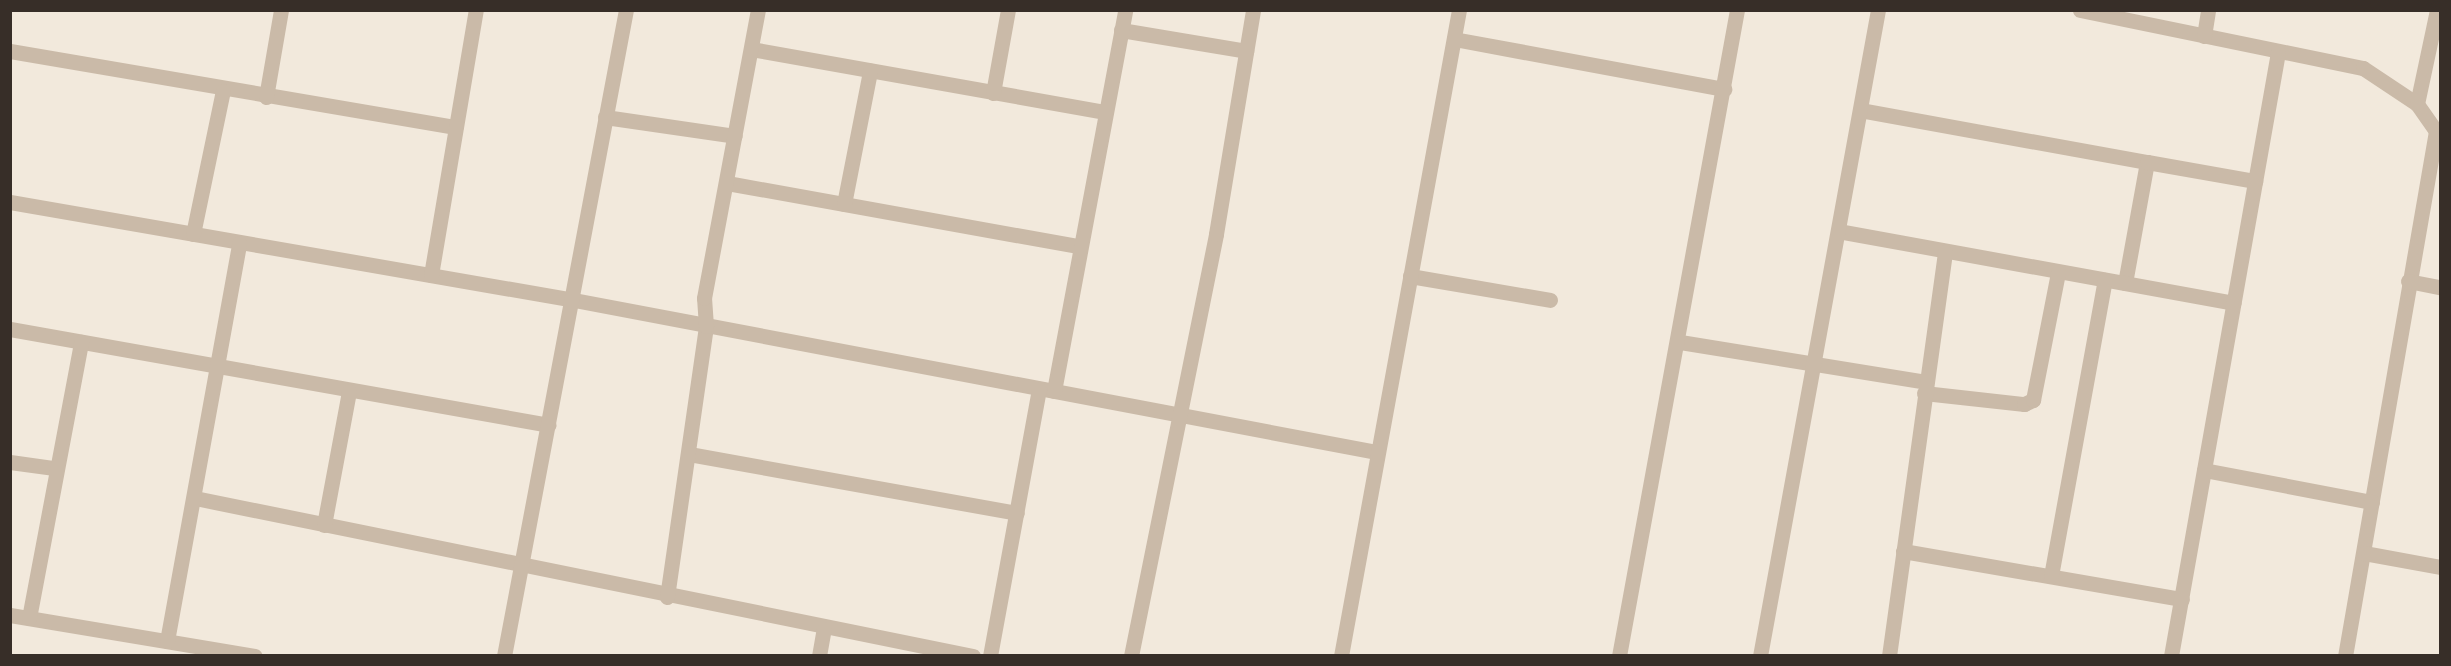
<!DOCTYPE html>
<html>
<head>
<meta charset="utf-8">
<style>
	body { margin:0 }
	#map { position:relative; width:2451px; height:666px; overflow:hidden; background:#f2e9dc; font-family:Overpass,sans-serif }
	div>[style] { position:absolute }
	.minor>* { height:15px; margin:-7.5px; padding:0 7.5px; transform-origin:7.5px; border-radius:7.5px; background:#cabaa8 }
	span { translate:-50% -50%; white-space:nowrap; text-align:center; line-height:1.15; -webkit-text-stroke:5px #f9f3e9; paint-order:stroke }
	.frame { position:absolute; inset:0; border:12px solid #372e28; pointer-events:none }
</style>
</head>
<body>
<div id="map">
	<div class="minor">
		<div style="left:2080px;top:10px;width:289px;rotate:11.6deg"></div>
		<div style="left:2363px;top:68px;width:65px;rotate:33.7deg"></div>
		<div style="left:2417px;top:104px;width:33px;rotate:55deg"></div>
		<div style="left:2436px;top:131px;width:533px;rotate:99.83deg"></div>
		<div style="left:1121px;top:30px;width:127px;rotate:9.5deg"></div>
		<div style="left:2204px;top:36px;width:26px;rotate:-81deg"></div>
		<div style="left:1454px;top:39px;width:275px;rotate:10.5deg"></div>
		<div style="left:751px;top:49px;width:360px;rotate:10.1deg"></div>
		<div style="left:10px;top:51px;width:452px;rotate:9.7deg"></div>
		<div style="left:993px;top:93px;width:84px;rotate:-79.8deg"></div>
		<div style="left:266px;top:97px;width:88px;rotate:-80.2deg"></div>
		<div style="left:2417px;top:104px;width:96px;rotate:-78deg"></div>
		<div style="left:1860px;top:110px;width:292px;rotate:10.3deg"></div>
		<div style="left:2147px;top:162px;width:123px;rotate:100.3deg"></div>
		<div style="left:605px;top:117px;width:131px;rotate:8.3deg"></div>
		<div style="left:2147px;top:162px;width:110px;rotate:10deg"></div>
		<div style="left:727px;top:183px;width:357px;rotate:10.2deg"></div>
		<div style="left:10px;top:202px;width:572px;rotate:9.86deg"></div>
		<div style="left:574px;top:300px;width:816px;rotate:10.73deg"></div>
		<div style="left:844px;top:204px;width:136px;rotate:-78.9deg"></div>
		<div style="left:1838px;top:231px;width:402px;rotate:10.3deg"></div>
		<div style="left:193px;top:234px;width:146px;rotate:-78.2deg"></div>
		<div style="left:431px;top:275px;width:269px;rotate:-80.4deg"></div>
		<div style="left:1410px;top:276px;width:142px;rotate:9.7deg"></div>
		<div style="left:2408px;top:281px;width:33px;rotate:11deg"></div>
		<div style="left:10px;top:329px;width:547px;rotate:10.1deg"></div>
		<div style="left:1680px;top:342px;width:249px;rotate:9.2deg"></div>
		<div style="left:1054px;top:391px;width:388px;rotate:-79.4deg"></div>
		<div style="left:1924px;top:393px;width:101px;rotate:6.3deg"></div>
		<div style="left:2024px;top:404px;width:10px;rotate:-24deg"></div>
		<div style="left:2033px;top:400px;width:130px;rotate:-78.9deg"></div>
		<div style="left:689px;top:454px;width:333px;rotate:10.2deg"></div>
		<div style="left:10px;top:462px;width:43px;rotate:7.9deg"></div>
		<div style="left:2204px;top:470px;width:171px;rotate:10.8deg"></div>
		<div style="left:195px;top:498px;width:794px;rotate:11.48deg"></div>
		<div style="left:324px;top:525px;width:136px;rotate:-79.4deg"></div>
		<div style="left:1903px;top:551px;width:283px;rotate:9.8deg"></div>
		<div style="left:2364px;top:553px;width:77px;rotate:10.4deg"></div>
		<div style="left:2051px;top:576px;width:301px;rotate:-79.7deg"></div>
		<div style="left:667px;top:597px;width:274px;rotate:-81.8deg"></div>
		<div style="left:706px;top:326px;width:28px;rotate:-94deg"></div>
		<div style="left:704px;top:298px;width:293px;rotate:-79.4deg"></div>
		<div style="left:10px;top:615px;width:248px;rotate:9.5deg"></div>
		<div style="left:29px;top:618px;width:281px;rotate:-79.3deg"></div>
		<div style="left:167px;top:641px;width:404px;rotate:-79.7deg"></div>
		<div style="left:504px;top:656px;width:657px;rotate:-79.31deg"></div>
		<div style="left:819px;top:656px;width:27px;rotate:-80deg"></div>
		<div style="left:990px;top:656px;width:271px;rotate:-79.6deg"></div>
		<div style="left:1131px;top:656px;width:430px;rotate:-78.6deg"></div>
		<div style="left:1216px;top:234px;width:227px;rotate:-80.6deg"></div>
		<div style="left:1341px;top:656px;width:657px;rotate:-79.65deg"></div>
		<div style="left:1619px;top:656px;width:657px;rotate:-79.65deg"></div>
		<div style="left:1760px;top:656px;width:657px;rotate:-79.65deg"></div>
		<div style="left:1889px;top:656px;width:408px;rotate:-82.1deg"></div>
		<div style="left:2171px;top:656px;width:613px;rotate:-79.95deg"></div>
	</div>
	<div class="frame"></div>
</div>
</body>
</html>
